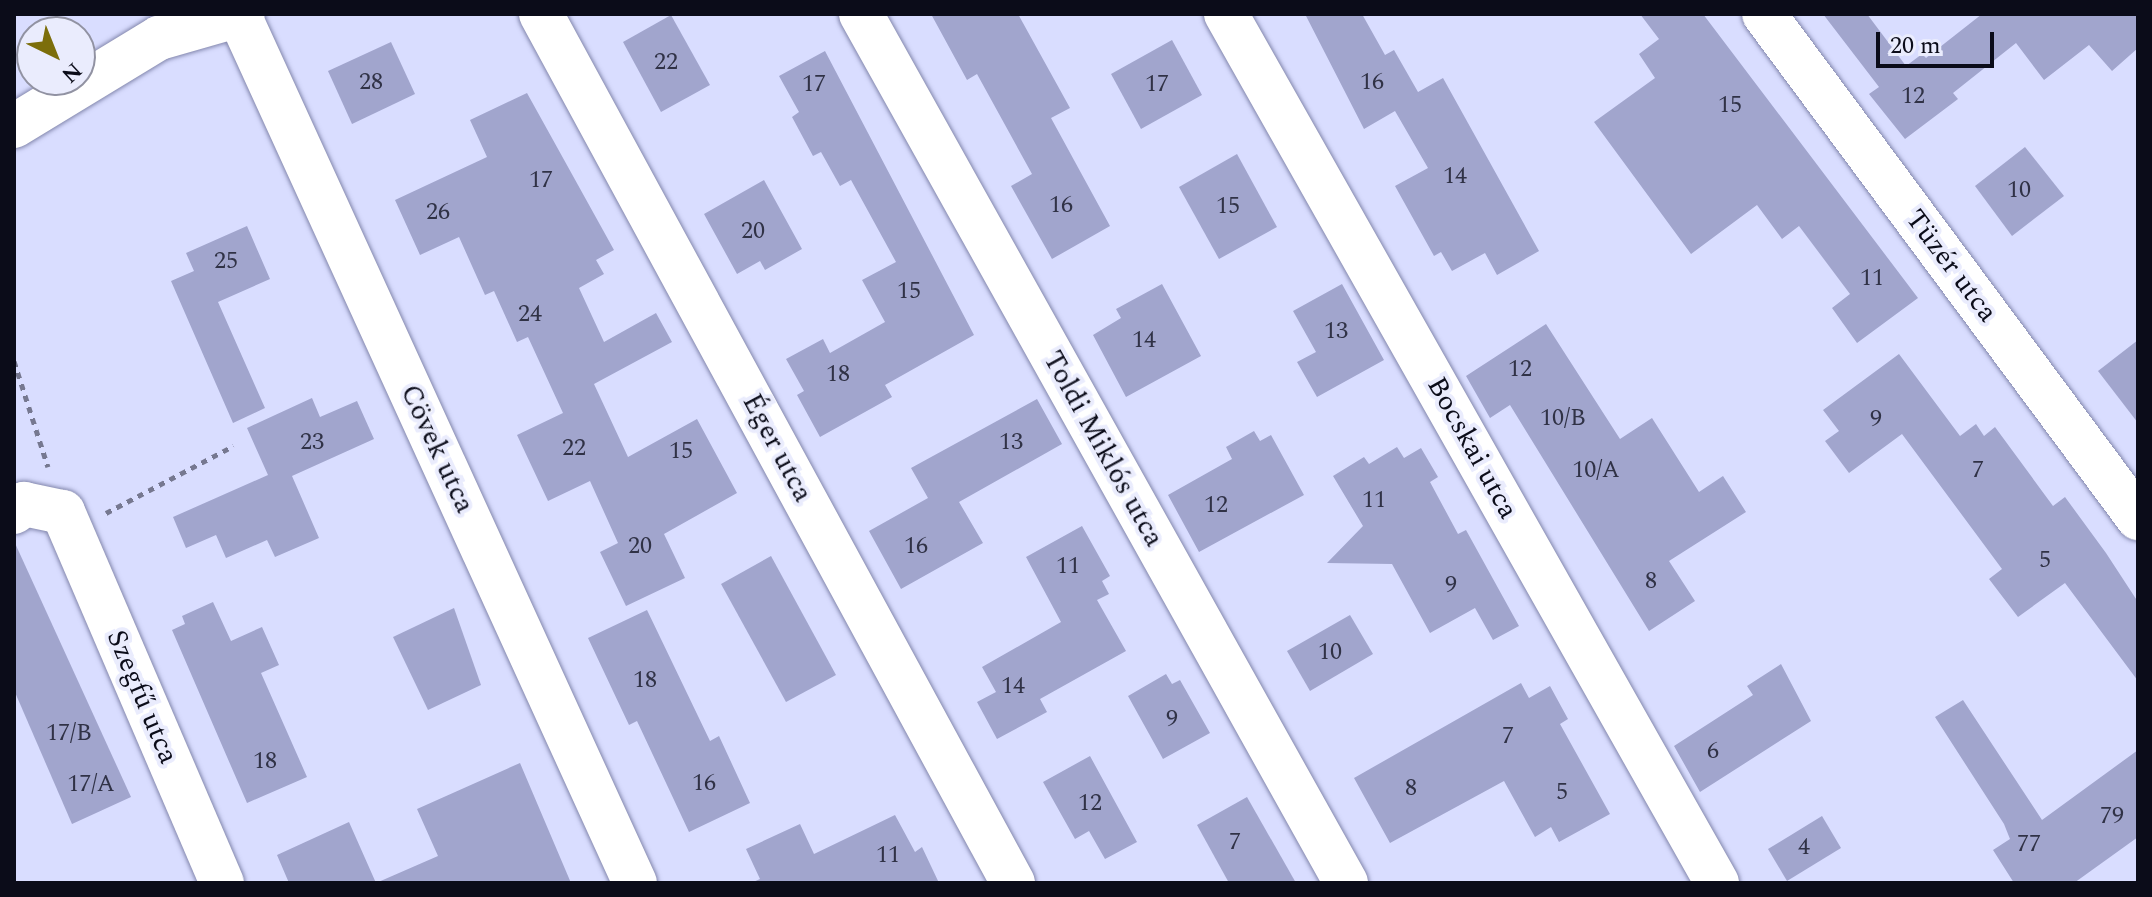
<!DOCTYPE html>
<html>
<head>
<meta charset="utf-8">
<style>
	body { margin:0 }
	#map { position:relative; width:2152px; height:897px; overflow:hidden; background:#d9ddff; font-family:Spectral,serif }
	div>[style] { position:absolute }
	.building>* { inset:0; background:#a1a5cd }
	.path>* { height:5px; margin-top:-2.5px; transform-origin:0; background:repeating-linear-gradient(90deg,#767890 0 6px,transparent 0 12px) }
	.roads { filter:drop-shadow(0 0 2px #8387ad) drop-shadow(0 0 2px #8387ad) }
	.minor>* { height:44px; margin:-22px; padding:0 22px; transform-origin:22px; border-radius:22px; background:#fff }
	span { translate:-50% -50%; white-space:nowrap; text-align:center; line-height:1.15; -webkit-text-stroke:8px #eaecfd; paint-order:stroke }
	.number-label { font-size:24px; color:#303246 }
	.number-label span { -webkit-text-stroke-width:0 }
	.street-label { font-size:28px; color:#0b0c19 }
	.frame { position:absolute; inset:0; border:16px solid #0b0c19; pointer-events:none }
	.north { position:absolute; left:16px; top:16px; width:80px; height:80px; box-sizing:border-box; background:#eaecfd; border:2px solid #9192a2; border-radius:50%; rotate:137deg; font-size:22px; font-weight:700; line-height:32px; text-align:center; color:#0b0c19 }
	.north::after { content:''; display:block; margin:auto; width:28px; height:36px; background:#7c6e0b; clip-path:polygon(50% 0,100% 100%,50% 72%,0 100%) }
	.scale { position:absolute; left:1876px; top:32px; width:118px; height:36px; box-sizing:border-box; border:4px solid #0b0c19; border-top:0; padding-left:10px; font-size:24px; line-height:28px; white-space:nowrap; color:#0b0c19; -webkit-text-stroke:6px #eaecfd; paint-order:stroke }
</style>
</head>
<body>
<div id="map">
	<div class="building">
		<div style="clip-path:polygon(931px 14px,1018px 14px,1070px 108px,1051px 118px,1110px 226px,1052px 259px,1011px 186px,1032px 174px,977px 74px,967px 80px)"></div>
		<div style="clip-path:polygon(1305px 14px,1362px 14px,1385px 55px,1394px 50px,1418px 92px,1443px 78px,1539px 251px,1497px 275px,1485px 253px,1452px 271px,1441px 252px,1434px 256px,1395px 186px,1428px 168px,1395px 111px,1364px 129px)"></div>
		<div style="clip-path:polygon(1640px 14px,1703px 14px,1918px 298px,1857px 343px,1832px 308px,1850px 294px,1799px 226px,1782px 239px,1757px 205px,1691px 254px,1594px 122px,1655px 78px,1639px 54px,1659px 39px)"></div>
		<div style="clip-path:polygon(1823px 14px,1867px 14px,1906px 66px,1922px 54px,1926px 58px,1982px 14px,2138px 14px,2138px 48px,2112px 71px,2089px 45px,2044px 80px,2016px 43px,1953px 93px,1958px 99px,1905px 139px,1869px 94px,1879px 87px)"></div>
		<div style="clip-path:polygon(671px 15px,710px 85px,661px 112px,623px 42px)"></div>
		<div style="clip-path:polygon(1172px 40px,1202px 95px,1141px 129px,1111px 74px)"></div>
		<div style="clip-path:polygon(391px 42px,415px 94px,352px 124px,328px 71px)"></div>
		<div style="clip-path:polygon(825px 51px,974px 335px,885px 385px,892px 397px,820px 437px,797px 395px,804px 391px,786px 359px,823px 339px,830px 353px,885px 322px,862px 280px,896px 262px,851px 180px,840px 186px,821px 152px,813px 156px,792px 117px,799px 112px,779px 76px)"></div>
		<div style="clip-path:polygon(527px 93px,614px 250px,596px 260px,604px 274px,579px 288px,604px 342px,656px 313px,672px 342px,594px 384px,628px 457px,697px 419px,737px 493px,664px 534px,685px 578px,626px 606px,600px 552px,618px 543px,590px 481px,548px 501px,517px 435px,563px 413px,528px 337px,517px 342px,494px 291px,485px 295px,459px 237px,420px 255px,395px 200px,487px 157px,470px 120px)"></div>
		<div style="clip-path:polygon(2025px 147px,2064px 196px,2012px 236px,1975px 186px)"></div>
		<div style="clip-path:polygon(1237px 154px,1277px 227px,1219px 259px,1179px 187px)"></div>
		<div style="clip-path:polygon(764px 180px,802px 249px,765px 270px,760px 261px,737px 274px,704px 214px)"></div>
		<div style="clip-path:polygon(247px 226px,270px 279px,218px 302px,265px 408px,233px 423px,171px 281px,194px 271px,186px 253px)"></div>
		<div style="clip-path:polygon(1162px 284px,1201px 356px,1126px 397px,1093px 335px,1121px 318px,1116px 309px)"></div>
		<div style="clip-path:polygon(1342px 284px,1384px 360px,1317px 397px,1297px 362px,1316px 352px,1293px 311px)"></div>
		<div style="clip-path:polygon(1546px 324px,1620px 439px,1652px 418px,1699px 492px,1723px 476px,1746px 512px,1669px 561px,1695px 601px,1649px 631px,1510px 405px,1490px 418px,1466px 376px)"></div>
		<div style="clip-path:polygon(2138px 340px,2138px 423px,2098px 371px)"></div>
		<div style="clip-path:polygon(1899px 354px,1960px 436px,1976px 424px,1984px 436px,1995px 427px,2053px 506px,2065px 497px,2106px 553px,2138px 602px,2138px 681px,2065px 583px,2018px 617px,1989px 579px,2002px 569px,1902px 434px,1849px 473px,1825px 441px,1839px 431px,1823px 410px)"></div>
		<div style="clip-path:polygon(312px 398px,320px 417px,357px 401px,374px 439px,292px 476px,319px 538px,275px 557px,267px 540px,226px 558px,216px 535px,186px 548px,173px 517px,268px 475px,247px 428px)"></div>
		<div style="clip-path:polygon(1037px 399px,1062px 444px,959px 502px,983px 543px,901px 589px,869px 531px,928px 498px,911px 468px)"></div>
		<div style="clip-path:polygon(1254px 431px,1260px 441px,1271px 435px,1304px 495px,1199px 552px,1168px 495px,1232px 459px,1226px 447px)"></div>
		<div style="clip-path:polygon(1397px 447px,1404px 458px,1421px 448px,1438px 477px,1430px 482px,1458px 534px,1466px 530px,1519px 626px,1493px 640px,1475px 608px,1430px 633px,1392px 564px,1327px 563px,1363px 526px,1333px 476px,1364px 457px,1369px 464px)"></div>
		<div style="clip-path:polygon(1082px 526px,1110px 576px,1102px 581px,1109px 594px,1097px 600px,1126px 651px,1040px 699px,1047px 712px,997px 739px,977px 702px,996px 692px,982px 667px,1061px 622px,1026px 557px)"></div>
		<div style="clip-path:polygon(14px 541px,131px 797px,72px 824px,14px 690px)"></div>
		<div style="clip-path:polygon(771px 556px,836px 675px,786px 702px,721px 584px)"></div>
		<div style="clip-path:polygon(213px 602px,231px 641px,262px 627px,279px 665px,261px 673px,307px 777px,247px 803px,172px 630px,185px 624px,182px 616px)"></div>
		<div style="clip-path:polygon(454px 608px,481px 685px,428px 710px,393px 637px)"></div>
		<div style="clip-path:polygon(647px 610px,710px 741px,719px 736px,750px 803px,689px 832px,637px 721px,629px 725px,588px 638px)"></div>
		<div style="clip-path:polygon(1350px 615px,1373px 654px,1310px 691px,1287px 651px)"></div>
		<div style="clip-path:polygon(1781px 664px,1811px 721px,1700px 792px,1674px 746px,1753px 695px,1747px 686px)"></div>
		<div style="clip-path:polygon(1166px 674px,1172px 684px,1180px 680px,1210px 733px,1163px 759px,1128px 696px)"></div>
		<div style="clip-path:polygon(1521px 683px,1529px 698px,1550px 686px,1568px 719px,1560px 724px,1610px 814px,1559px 842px,1551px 827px,1535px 837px,1504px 781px,1390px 843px,1354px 778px)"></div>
		<div style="clip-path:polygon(1963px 700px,2042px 820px,2138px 750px,2138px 837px,2074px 883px,2014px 883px,1993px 850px,2010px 839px,2004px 824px,1935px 717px)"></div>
		<div style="clip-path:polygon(1090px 756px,1137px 842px,1105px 859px,1089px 831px,1075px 839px,1043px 782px)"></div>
		<div style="clip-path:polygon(520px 763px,571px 883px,289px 883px,277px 855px,349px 822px,376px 883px,438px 856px,417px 809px)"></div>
		<div style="clip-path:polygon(1247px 797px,1296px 883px,1229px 883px,1197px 825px)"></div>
		<div style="clip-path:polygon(895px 815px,915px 852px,922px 847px,939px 883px,751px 883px,760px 879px,746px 849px,800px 824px,814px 854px)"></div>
		<div style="clip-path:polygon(1822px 816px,1841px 848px,1787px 881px,1768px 849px)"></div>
	</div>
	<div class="path">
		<div style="left:14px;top:361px;width:111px;rotate:72.2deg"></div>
		<div style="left:106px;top:513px;width:144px;rotate:-27.8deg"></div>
	</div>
	<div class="roads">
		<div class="minor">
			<div style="left:541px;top:14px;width:989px;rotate:61.49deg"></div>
			<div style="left:861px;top:14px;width:995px;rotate:60.83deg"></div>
			<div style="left:1226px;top:14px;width:998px;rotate:60.53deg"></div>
			<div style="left:1764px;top:14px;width:628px;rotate:53.42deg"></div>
			<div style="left:239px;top:15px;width:954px;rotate:65.48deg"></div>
			<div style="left:14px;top:126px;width:170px;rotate:-31.3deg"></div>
			<div style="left:159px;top:38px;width:87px;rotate:-15.9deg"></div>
			<div style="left:14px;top:512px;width:13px;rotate:-39deg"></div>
			<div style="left:24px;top:504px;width:40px;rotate:12deg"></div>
			<div style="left:63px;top:512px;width:404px;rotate:66.8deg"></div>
		</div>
	</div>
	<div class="number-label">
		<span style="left:666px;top:63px">22</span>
		<span style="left:371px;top:83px">28</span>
		<span style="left:1372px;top:83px">16</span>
		<span style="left:814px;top:85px">17</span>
		<span style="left:1157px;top:85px">17</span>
		<span style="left:1913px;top:97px">12</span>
		<span style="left:1730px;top:106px">15</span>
		<span style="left:1455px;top:177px">14</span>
		<span style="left:541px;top:181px">17</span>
		<span style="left:2019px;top:191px">10</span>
		<span style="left:1061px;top:206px">16</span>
		<span style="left:1228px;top:207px">15</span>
		<span style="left:438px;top:213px">26</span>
		<span style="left:753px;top:232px">20</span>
		<span style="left:226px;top:262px">25</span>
		<span style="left:1872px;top:279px">11</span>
		<span style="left:909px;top:292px">15</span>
		<span style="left:530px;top:315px">24</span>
		<span style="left:1336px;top:332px">13</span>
		<span style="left:1144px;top:341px">14</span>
		<span style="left:1520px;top:370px">12</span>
		<span style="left:838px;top:375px">18</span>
		<span style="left:1563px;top:419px">10/B</span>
		<span style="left:1876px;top:420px">9</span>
		<span style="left:312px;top:443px">23</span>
		<span style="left:1011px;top:443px">13</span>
		<span style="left:574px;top:449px">22</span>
		<span style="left:681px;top:452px">15</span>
		<span style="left:1596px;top:471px">10/A</span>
		<span style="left:1978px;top:471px">7</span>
		<span style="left:1374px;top:501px">11</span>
		<span style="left:1216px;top:506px">12</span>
		<span style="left:640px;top:547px">20</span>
		<span style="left:916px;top:547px">16</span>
		<span style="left:2045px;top:561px">5</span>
		<span style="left:1068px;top:567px">11</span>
		<span style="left:1651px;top:582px">8</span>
		<span style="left:1451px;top:586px">9</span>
		<span style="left:1330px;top:653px">10</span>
		<span style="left:645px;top:681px">18</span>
		<span style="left:1013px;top:687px">14</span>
		<span style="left:1172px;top:720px">9</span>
		<span style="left:69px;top:734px">17/B</span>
		<span style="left:1508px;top:737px">7</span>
		<span style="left:1713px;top:752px">6</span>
		<span style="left:265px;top:762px">18</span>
		<span style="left:704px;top:784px">16</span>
		<span style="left:91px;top:785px">17/A</span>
		<span style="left:1411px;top:789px">8</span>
		<span style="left:1562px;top:793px">5</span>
		<span style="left:1090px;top:804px">12</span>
		<span style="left:2112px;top:817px">79</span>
		<span style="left:1235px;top:843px">7</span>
		<span style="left:2029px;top:845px">77</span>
		<span style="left:1804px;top:848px">4</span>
		<span style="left:888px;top:856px">11</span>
	</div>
	<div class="street-label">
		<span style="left:1951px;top:266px;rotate:53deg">Tüzér utca</span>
		<span style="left:777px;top:448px;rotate:62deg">Éger utca</span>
		<span style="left:1472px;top:448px;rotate:61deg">Bocskai utca</span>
		<span style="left:437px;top:449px;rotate:65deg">Cövek utca</span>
		<span style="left:1103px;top:449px;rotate:61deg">Toldi Miklós utca</span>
		<span style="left:142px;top:697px;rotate:67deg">Szegfű utca</span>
	</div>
	<div class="frame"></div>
	<div class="north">N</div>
	<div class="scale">20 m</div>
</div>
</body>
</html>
